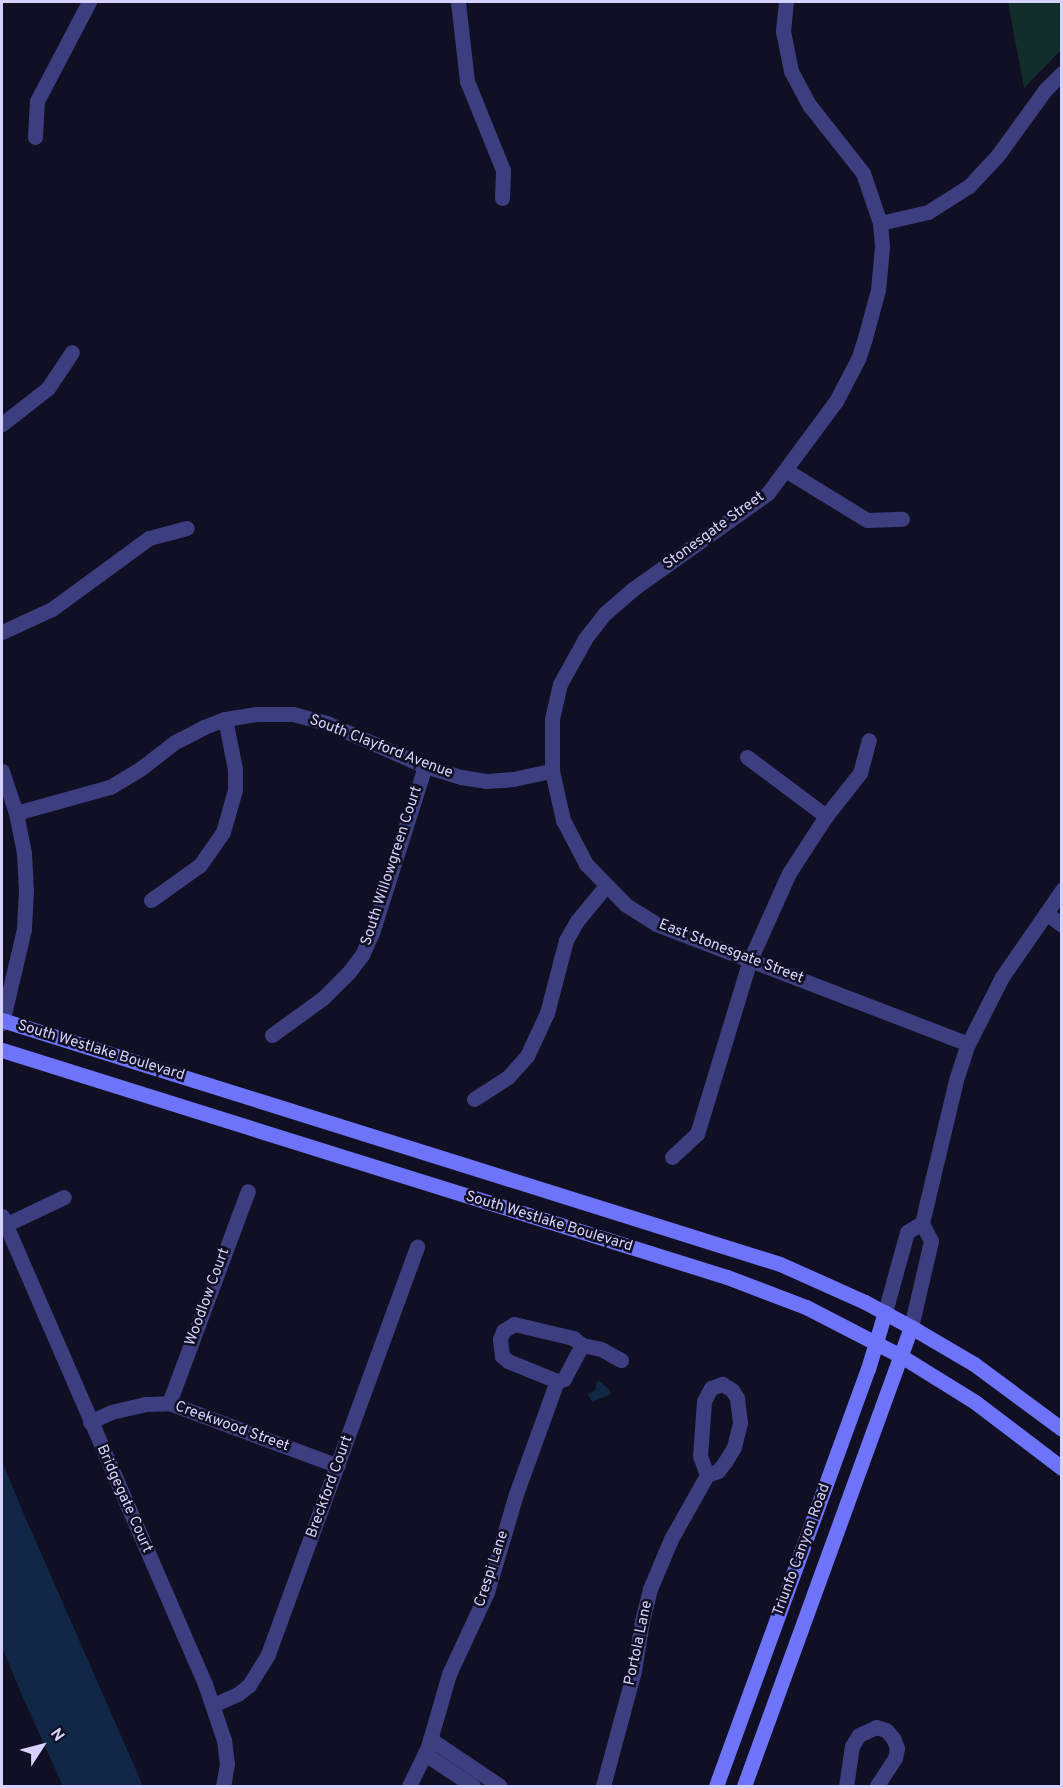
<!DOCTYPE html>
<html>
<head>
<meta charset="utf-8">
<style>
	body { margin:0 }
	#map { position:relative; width:1063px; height:1788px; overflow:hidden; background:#110f23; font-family:Overpass,sans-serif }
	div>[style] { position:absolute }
	.green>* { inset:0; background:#122d2a }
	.water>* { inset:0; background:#102846 }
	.street>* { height:15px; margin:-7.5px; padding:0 7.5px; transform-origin:7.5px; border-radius:7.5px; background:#3c3e80 }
	.secondary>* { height:15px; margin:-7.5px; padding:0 7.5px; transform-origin:7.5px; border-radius:7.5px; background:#6e74f9 }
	span { translate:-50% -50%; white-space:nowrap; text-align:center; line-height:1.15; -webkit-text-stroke:5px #110f23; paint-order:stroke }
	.street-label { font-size:15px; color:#d5d3fd }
	.frame { position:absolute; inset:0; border:3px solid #d5d3fd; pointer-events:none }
	.north { position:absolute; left:12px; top:1716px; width:60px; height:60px; -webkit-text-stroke:4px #110f23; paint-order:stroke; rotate:54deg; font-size:16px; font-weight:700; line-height:24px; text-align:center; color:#d5d3fd }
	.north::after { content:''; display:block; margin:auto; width:21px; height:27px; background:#d5d3fd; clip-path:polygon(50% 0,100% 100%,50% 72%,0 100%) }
</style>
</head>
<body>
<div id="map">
	<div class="green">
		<div style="clip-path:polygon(1008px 2px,1061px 2px,1061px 50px,1024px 88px)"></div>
	</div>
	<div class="water">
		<div style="clip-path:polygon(599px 1381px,609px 1389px,611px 1394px,592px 1402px,588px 1394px,596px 1390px,596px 1383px)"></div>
		<div style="clip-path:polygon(2px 1461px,19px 1503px,143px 1786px,63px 1786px,24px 1700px,2px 1647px)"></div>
	</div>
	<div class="street">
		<div style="left:458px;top:2px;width:80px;rotate:83.5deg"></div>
		<div style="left:467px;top:81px;width:96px;rotate:68deg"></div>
		<div style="left:503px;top:170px;width:28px;rotate:92deg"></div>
		<div style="left:786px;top:2px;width:29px;rotate:96deg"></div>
		<div style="left:783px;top:31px;width:41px;rotate:78.7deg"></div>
		<div style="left:791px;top:71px;width:40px;rotate:62deg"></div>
		<div style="left:810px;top:106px;width:85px;rotate:51.7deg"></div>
		<div style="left:863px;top:173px;width:53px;rotate:71.2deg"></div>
		<div style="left:880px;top:223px;width:24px;rotate:85deg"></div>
		<div style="left:882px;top:247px;width:43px;rotate:95.3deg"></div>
		<div style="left:878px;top:290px;width:50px;rotate:105.2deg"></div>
		<div style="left:865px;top:338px;width:22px;rotate:108deg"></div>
		<div style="left:858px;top:359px;width:47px;rotate:117.6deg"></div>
		<div style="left:836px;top:401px;width:114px;rotate:126.5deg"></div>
		<div style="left:768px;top:493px;width:166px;rotate:144.6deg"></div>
		<div style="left:633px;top:589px;width:37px;rotate:139deg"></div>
		<div style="left:605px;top:613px;width:33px;rotate:128deg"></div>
		<div style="left:585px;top:639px;width:51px;rotate:119.1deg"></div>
		<div style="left:560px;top:684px;width:36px;rotate:103deg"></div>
		<div style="left:552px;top:719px;width:52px;rotate:90deg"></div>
		<div style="left:552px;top:771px;width:50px;rotate:77.3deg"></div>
		<div style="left:563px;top:820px;width:50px;rotate:62.4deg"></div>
		<div style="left:586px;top:864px;width:57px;rotate:45.7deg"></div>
		<div style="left:626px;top:905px;width:36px;rotate:32deg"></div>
		<div style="left:656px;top:924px;width:334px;rotate:21deg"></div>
		<div style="left:35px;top:137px;width:36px;rotate:-87deg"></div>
		<div style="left:37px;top:101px;width:112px;rotate:-62.3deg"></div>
		<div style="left:880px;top:223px;width:49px;rotate:-12.9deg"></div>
		<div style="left:928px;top:212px;width:49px;rotate:-32.4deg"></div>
		<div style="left:969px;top:186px;width:42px;rotate:-46.9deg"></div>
		<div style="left:998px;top:155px;width:80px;rotate:-54.1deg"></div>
		<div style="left:1045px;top:90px;width:24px;rotate:-45deg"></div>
		<div style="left:2px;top:424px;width:58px;rotate:-38deg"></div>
		<div style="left:48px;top:388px;width:43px;rotate:-56.3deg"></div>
		<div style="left:787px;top:471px;width:94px;rotate:31.5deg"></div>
		<div style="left:867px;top:520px;width:35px;rotate:-2deg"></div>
		<div style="left:2px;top:632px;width:55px;rotate:-24.7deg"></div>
		<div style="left:52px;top:609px;width:120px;rotate:-36.2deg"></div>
		<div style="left:149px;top:538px;width:39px;rotate:-15deg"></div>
		<div style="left:747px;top:757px;width:99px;rotate:36.8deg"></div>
		<div style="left:2px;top:771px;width:44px;rotate:71.6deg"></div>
		<div style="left:16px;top:813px;width:41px;rotate:78.7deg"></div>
		<div style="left:24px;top:853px;width:37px;rotate:87deg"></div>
		<div style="left:26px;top:890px;width:39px;rotate:93deg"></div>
		<div style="left:24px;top:929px;width:97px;rotate:103.2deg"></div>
		<div style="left:16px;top:813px;width:98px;rotate:-15.5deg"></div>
		<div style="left:110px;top:787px;width:35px;rotate:-31deg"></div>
		<div style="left:140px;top:769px;width:44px;rotate:-37.6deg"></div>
		<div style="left:175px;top:742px;width:33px;rotate:-27deg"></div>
		<div style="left:204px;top:727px;width:22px;rotate:-21deg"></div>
		<div style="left:225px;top:719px;width:32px;rotate:-9deg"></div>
		<div style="left:257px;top:714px;width:36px"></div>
		<div style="left:293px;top:714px;width:35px;rotate:15deg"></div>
		<div style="left:327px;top:723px;width:107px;rotate:23.7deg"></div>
		<div style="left:425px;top:766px;width:38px;rotate:17deg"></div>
		<div style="left:461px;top:777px;width:25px;rotate:9deg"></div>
		<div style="left:486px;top:781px;width:27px;rotate:-4deg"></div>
		<div style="left:513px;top:779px;width:40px;rotate:-12deg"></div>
		<div style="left:151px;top:900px;width:60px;rotate:-35.5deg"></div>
		<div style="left:200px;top:865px;width:40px;rotate:-55.1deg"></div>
		<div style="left:223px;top:832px;width:44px;rotate:-74.1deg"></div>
		<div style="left:235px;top:790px;width:21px;rotate:-90deg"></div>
		<div style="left:235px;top:769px;width:51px;rotate:-101.3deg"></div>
		<div style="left:1046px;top:913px;width:20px;rotate:37deg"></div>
		<div style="left:272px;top:1035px;width:63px;rotate:-36deg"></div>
		<div style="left:323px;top:998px;width:37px;rotate:-45deg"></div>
		<div style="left:349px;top:972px;width:21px;rotate:-53deg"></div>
		<div style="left:362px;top:955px;width:24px;rotate:-66deg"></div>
		<div style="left:372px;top:933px;width:175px;rotate:-72.4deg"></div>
		<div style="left:474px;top:1099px;width:40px;rotate:-32.9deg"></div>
		<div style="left:508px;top:1077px;width:28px;rotate:-48deg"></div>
		<div style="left:527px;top:1056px;width:47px;rotate:-65.1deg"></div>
		<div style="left:547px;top:1013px;width:75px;rotate:-75.4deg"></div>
		<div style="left:566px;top:940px;width:22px;rotate:-60deg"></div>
		<div style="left:577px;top:921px;width:44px;rotate:-50.5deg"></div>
		<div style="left:672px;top:1157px;width:34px;rotate:-43deg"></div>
		<div style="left:697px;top:1134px;width:182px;rotate:-73.1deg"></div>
		<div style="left:750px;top:960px;width:95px;rotate:-65.9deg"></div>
		<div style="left:789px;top:873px;width:68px;rotate:-57deg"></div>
		<div style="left:826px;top:816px;width:55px;rotate:-51.7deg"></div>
		<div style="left:860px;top:773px;width:34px;rotate:-75deg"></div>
		<div style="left:2px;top:1216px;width:510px;rotate:66.55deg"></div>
		<div style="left:205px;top:1684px;width:59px;rotate:71.3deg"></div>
		<div style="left:224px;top:1740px;width:24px;rotate:83deg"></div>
		<div style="left:227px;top:1764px;width:22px;rotate:100deg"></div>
		<div style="left:5px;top:1225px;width:65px;rotate:-25.4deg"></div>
		<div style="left:885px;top:1312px;width:83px;rotate:-74.6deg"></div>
		<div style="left:907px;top:1232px;width:17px;rotate:-31deg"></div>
		<div style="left:514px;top:1324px;width:61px;rotate:13.3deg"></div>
		<div style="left:573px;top:1338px;width:11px;rotate:38deg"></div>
		<div style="left:582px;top:1345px;width:38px;rotate:118deg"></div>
		<div style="left:564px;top:1379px;width:7px;rotate:164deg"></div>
		<div style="left:557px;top:1381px;width:53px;rotate:-157.8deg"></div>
		<div style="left:508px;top:1361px;width:8px;rotate:-140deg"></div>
		<div style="left:502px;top:1356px;width:17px;rotate:-97deg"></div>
		<div style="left:500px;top:1339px;width:9px;rotate:-69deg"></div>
		<div style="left:503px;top:1331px;width:13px;rotate:-32deg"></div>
		<div style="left:911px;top:1327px;width:88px;rotate:-76.9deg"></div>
		<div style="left:931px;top:1241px;width:20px;rotate:-117deg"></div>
		<div style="left:922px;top:1223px;width:147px;rotate:-76.6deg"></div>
		<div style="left:956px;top:1080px;width:38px;rotate:-72deg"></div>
		<div style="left:968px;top:1044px;width:75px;rotate:-63.1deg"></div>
		<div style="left:1002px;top:977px;width:106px;rotate:-55.4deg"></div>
		<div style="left:582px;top:1345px;width:19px;rotate:12deg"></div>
		<div style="left:601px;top:1349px;width:23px;rotate:29deg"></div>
		<div style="left:722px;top:1384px;width:12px;rotate:31deg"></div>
		<div style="left:732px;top:1390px;width:9px;rotate:58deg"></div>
		<div style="left:737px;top:1398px;width:25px;rotate:83deg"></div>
		<div style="left:740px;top:1423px;width:25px;rotate:104deg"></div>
		<div style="left:734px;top:1447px;width:17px;rotate:121deg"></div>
		<div style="left:725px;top:1462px;width:11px;rotate:128deg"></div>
		<div style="left:718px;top:1471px;width:12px;rotate:160deg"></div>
		<div style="left:707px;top:1475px;width:20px;rotate:-110deg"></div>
		<div style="left:700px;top:1456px;width:55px;rotate:-85.8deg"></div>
		<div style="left:704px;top:1401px;width:15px;rotate:-62deg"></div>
		<div style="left:711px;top:1388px;width:12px;rotate:-20deg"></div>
		<div style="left:169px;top:1403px;width:226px;rotate:-69.6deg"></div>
		<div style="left:90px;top:1422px;width:23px;rotate:-25deg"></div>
		<div style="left:111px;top:1412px;width:36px;rotate:-13deg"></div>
		<div style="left:146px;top:1404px;width:23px;rotate:-2deg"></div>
		<div style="left:169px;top:1403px;width:180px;rotate:20.4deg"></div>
		<div style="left:213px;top:1705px;width:27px;rotate:-24deg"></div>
		<div style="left:238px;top:1694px;width:14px;rotate:-39deg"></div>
		<div style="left:249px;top:1685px;width:36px;rotate:-58deg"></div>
		<div style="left:268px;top:1654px;width:434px;rotate:-69.9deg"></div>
		<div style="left:430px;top:1739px;width:84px;rotate:33.9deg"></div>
		<div style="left:425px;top:1754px;width:58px;rotate:33.7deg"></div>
		<div style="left:409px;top:1786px;width:43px;rotate:-64deg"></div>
		<div style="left:428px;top:1747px;width:76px;rotate:-74deg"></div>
		<div style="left:449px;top:1674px;width:90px;rotate:-65.1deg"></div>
		<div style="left:487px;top:1592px;width:102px;rotate:-73.5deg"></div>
		<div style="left:516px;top:1494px;width:120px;rotate:-70.1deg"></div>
		<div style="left:603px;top:1786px;width:119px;rotate:-74.9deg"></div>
		<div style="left:634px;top:1671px;width:51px;rotate:-80.9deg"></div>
		<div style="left:642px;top:1621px;width:33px;rotate:-76deg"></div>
		<div style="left:650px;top:1589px;width:54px;rotate:-67.2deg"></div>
		<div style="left:671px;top:1539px;width:73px;rotate:-60.6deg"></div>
		<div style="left:846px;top:1786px;width:40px;rotate:-81.5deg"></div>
		<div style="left:852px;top:1746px;width:13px;rotate:-58deg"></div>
		<div style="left:859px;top:1735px;width:19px;rotate:-25deg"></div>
		<div style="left:876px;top:1727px;width:10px;rotate:17deg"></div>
		<div style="left:886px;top:1730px;width:11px;rotate:49deg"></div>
		<div style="left:893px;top:1738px;width:11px;rotate:68deg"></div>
		<div style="left:897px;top:1748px;width:10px;rotate:101deg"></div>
		<div style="left:895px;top:1758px;width:33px;rotate:123deg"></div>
	</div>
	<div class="secondary">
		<div style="left:2px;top:1020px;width:815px;rotate:17.41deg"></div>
		<div style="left:780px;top:1264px;width:93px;rotate:24.1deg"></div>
		<div style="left:865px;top:1302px;width:52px;rotate:28.5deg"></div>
		<div style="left:911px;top:1327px;width:73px;rotate:30.4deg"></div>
		<div style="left:974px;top:1364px;width:109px;rotate:36.5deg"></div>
		<div style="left:2px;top:1050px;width:760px;rotate:17.39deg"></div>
		<div style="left:727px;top:1277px;width:85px;rotate:20.8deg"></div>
		<div style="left:806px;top:1307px;width:107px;rotate:27.3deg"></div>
		<div style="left:901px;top:1356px;width:87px;rotate:31.9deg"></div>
		<div style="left:975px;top:1402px;width:109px;rotate:37.2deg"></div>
		<div style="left:716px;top:1786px;width:444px;rotate:-70deg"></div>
		<div style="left:868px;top:1369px;width:59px;rotate:-73.4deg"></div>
		<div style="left:744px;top:1786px;width:488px;rotate:-70deg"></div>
	</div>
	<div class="street-label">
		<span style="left:714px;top:531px;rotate:-36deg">Stonesgate Street</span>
		<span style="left:381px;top:747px;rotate:21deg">South Clayford Avenue</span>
		<span style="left:392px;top:866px;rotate:-72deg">South Willowgreen Court</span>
		<span style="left:731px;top:952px;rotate:21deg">East Stonesgate Street</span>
		<span style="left:101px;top:1051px;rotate:17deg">South Westlake Boulevard</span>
		<span style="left:549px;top:1222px;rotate:17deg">South Westlake Boulevard</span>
		<span style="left:208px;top:1297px;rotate:-70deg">Woodlow Court</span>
		<span style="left:232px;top:1427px;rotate:20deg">Creekwood Street</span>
		<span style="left:330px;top:1487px;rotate:-70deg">Breckford Court</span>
		<span style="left:124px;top:1499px;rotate:66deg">Bridgegate Court</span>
		<span style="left:802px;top:1550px;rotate:-70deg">Triunfo Canyon Road</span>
		<span style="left:492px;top:1569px;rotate:-72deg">Crespi Lane</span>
		<span style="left:639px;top:1643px;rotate:-78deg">Portola Lane</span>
	</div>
	<div class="frame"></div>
	<div class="north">N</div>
</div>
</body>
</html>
